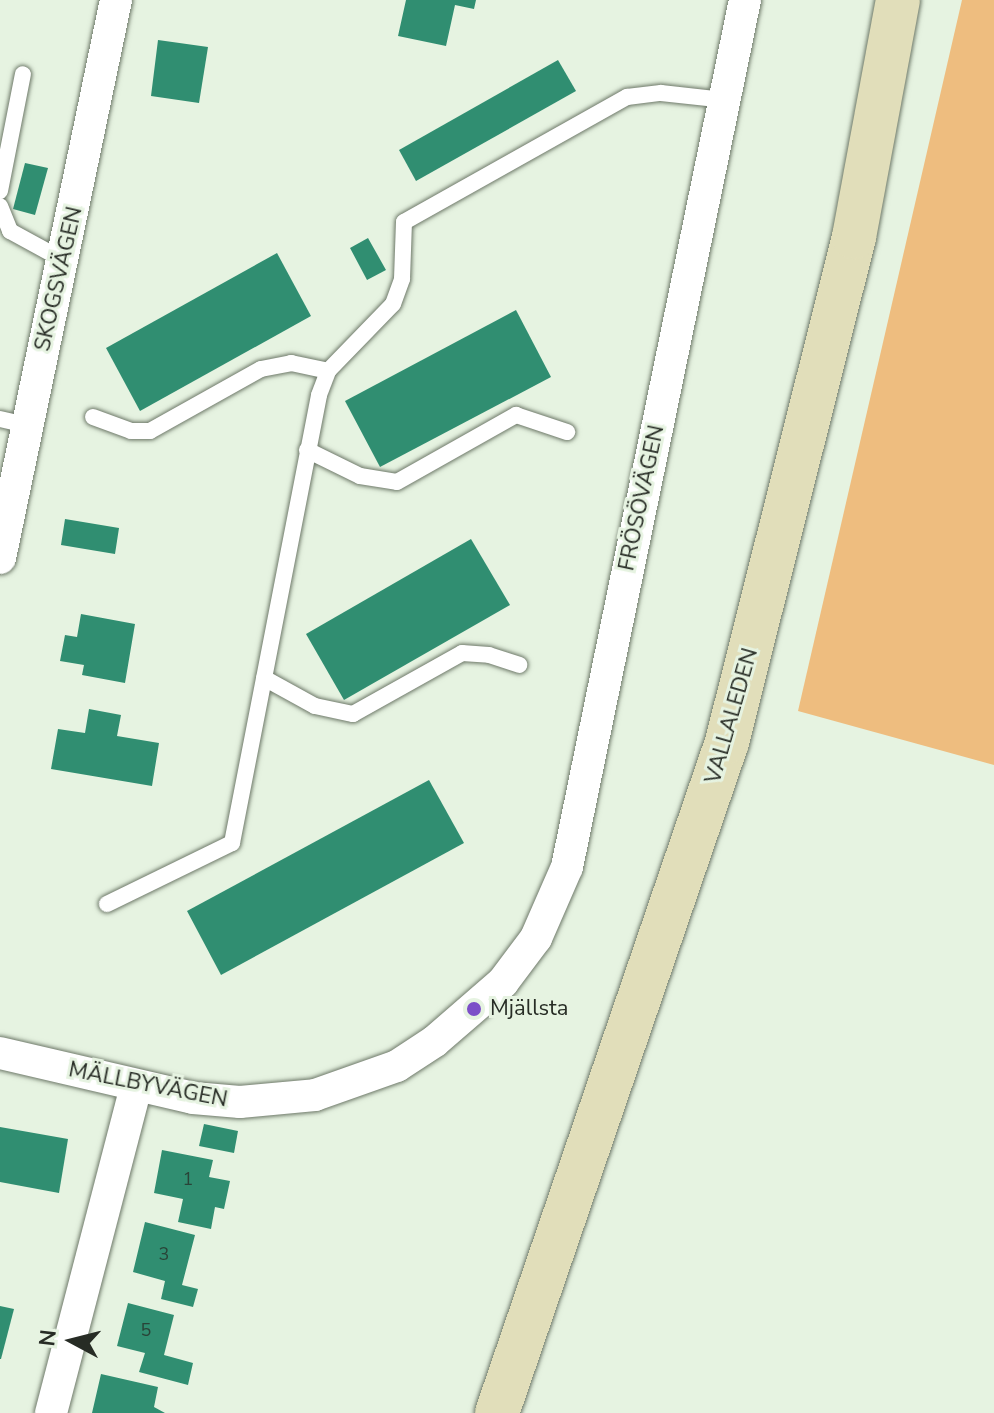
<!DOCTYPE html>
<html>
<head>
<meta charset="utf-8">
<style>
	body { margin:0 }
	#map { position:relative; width:994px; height:1413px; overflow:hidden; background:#e6f3e1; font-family:"Nunito Sans",sans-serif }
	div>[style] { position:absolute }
	.green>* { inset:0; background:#eebd7f }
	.building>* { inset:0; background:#308e71 }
	.roads { filter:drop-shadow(0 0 2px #6e7969) drop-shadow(0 0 2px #6e7969) }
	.service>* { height:16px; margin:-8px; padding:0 8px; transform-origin:8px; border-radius:8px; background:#fff }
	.minor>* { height:32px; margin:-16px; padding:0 16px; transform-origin:16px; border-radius:16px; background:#fff }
	.secondary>* { height:44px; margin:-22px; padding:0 22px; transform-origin:22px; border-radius:22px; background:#e1deba }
	.dots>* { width:22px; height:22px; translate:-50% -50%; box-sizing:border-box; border:4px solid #e6f3e1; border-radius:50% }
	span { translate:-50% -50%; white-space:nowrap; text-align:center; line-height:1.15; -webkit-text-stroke:6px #e6f3e1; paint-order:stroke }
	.number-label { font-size:18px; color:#294438 }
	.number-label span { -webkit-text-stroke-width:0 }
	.street-label { font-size:22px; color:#272c25 }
	.poi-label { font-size:22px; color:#272c25 }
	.left { translate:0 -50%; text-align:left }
	.north { position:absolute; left:32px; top:1301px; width:80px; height:80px; -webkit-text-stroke:6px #e6f3e1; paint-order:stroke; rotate:277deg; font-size:22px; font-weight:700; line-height:32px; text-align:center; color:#272c25 }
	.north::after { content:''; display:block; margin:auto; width:28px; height:36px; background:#272c25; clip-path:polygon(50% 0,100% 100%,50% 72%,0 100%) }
</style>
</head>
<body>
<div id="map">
	<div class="green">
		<div style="clip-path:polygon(962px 0,994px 0,994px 765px,798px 711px)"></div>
	</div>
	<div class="building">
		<div style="clip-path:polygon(406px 0,476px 0,474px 9px,455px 5px,446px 46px,398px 36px)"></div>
		<div style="clip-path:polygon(158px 40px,208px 47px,199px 103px,151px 96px)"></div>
		<div style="clip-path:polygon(558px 60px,576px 91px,416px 181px,399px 150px)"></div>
		<div style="clip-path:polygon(25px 163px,48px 168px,35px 215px,13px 209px)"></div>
		<div style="clip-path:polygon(368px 238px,386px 270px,367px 280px,350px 248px)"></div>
		<div style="clip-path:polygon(277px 253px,311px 316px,140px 411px,106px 348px)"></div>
		<div style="clip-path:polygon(516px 310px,551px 377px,380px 467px,345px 401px)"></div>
		<div style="clip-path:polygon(65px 519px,119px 528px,115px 554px,61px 545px)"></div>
		<div style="clip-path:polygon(471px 539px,510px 605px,344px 700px,306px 634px)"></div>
		<div style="clip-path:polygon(81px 614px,135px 624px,125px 683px,82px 675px,84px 665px,60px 661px,65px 635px,77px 637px)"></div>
		<div style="clip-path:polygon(89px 709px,121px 715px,117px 736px,159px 743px,152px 786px,51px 769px,58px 729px,85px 733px)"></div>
		<div style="clip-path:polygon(429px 780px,464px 843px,221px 975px,187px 911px)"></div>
		<div style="clip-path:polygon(204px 1124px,238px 1131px,234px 1153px,199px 1146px)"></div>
		<div style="clip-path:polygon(0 1127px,68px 1139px,59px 1193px,0 1182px)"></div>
		<div style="clip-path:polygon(162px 1150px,213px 1160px,209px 1177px,230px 1181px,224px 1209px,215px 1207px,211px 1229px,178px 1222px,183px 1199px,154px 1193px)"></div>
		<div style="clip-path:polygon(145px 1222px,195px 1235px,182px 1285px,198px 1289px,193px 1307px,161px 1299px,165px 1281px,133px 1272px)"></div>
		<div style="clip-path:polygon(128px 1303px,174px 1315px,164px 1355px,193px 1363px,188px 1385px,139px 1372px,145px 1353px,117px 1346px)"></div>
		<div style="clip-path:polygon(0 1306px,14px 1309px,1px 1359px,0 1359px)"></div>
		<div style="clip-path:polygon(101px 1374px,158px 1387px,154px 1407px,165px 1413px,92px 1413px)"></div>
	</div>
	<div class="roads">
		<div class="service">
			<div style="left:0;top:191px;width:119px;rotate:-78.9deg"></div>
			<div style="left:0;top:206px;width:27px;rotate:68deg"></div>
			<div style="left:10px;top:231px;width:60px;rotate:28.7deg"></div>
			<div style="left:93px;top:417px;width:40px;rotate:20.2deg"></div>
			<div style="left:131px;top:431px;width:19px"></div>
			<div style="left:150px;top:431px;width:127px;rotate:-29.2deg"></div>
			<div style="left:261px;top:369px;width:31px;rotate:-11deg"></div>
			<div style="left:291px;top:363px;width:38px;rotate:12deg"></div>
			<div style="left:0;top:419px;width:27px;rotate:13deg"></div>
			<div style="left:307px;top:450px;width:59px;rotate:26.1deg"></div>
			<div style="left:360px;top:476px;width:37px;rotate:9deg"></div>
			<div style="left:397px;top:482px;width:137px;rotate:-29.4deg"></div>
			<div style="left:516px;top:415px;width:54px;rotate:18.4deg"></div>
			<div style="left:264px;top:678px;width:58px;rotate:28.8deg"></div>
			<div style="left:315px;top:706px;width:39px;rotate:12deg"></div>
			<div style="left:353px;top:714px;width:125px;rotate:-29.2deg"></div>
			<div style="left:462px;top:653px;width:27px;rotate:4deg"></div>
			<div style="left:489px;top:655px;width:32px;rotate:18deg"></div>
			<div style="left:107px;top:904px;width:139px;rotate:-26deg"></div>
			<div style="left:232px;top:843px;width:456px;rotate:-79deg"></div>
			<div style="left:319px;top:395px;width:26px;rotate:-69deg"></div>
			<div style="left:328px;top:371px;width:93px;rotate:-45.9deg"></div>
			<div style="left:393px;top:304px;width:27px;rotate:-70deg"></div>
			<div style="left:402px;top:279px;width:57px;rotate:-88deg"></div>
			<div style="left:404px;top:222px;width:256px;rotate:-29.3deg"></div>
			<div style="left:627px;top:97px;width:34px;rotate:-7deg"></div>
			<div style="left:661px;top:93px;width:63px;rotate:6.3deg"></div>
		</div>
		<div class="minor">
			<div style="left:0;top:558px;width:570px;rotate:-78.26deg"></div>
			<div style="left:0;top:1053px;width:198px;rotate:13.1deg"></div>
			<div style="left:193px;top:1098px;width:47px;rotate:4.9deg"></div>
			<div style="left:240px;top:1102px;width:75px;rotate:-5.3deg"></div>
			<div style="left:315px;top:1095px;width:87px;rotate:-19.5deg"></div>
			<div style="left:397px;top:1066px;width:45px;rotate:-33.3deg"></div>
			<div style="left:435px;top:1041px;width:90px;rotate:-40.9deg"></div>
			<div style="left:503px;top:982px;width:55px;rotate:-53.1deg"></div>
			<div style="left:536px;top:938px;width:77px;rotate:-66.4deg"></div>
			<div style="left:567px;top:867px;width:885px;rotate:-78.4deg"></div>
			<div style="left:51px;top:1413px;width:337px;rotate:-75.4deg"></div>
		</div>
		<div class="secondary">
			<div style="left:497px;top:1413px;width:709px;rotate:-71.08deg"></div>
			<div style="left:727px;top:742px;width:521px;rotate:-75.88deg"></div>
			<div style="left:854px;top:237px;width:241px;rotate:-79.5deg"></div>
		</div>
	</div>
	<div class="dots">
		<div style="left:474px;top:1009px;background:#7c4fc8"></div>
	</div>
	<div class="number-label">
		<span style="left:188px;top:1179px">1</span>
		<span style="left:164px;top:1254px">3</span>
		<span style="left:146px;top:1330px">5</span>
	</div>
	<div class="street-label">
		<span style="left:59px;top:279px;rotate:-77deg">SKOGSVÄGEN</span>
		<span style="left:642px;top:498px;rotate:-78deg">FRÖSÖVÄGEN</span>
		<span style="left:732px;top:716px;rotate:-74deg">VALLALEDEN</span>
		<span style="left:148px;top:1085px;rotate:11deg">MÄLLBYVÄGEN</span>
	</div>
	<div class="poi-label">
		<span class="left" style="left:490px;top:1009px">Mjällsta</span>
	</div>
	<div class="north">N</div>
</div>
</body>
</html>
